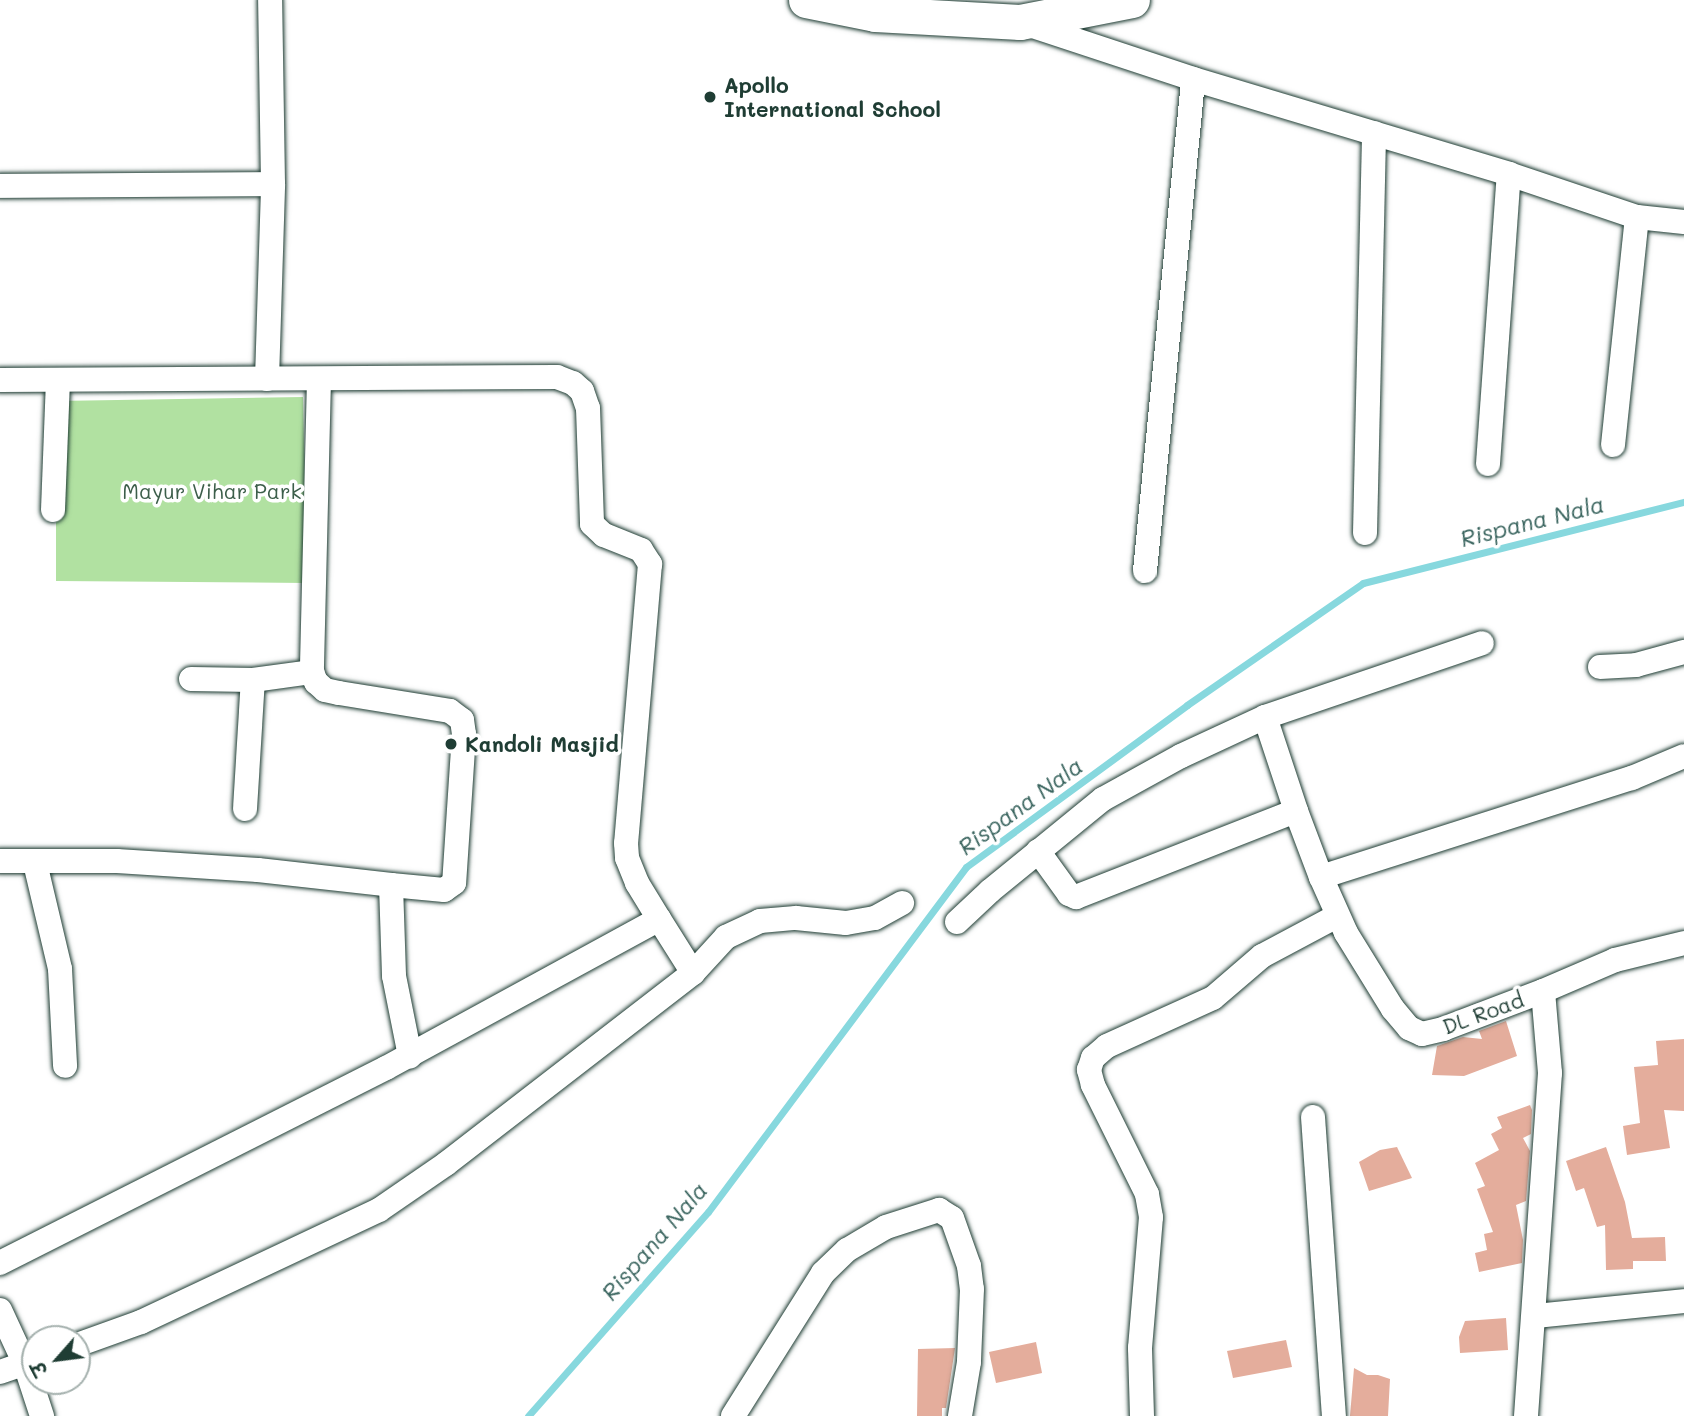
<!DOCTYPE html>
<html>
<head>
<meta charset="utf-8">
<style>
	body { margin:0 }
	#map { position:relative; width:1684px; height:1416px; overflow:hidden; background:#fff; font-family:Mali,"Playpen Sans Deva",sans-serif }
	div>[style] { position:absolute }
	.green>* { inset:0; background:#b1e1a1 }
	.stream>* { height:7px; margin:-3.5px; padding:0 3.5px; transform-origin:3.5px; border-radius:3.5px; background:#87d8de }
	.building>* { inset:0; background:#e4ad9c }
	.roads { filter:drop-shadow(0 0 2px #1f3d34) drop-shadow(0 0 2px #1f3d34) }
	.street>* { height:24px; margin:-12px; padding:0 12px; transform-origin:12px; border-radius:12px; background:#fff }
	.secondary>* { height:35px; margin:-17.5px; padding:0 17.5px; transform-origin:17.5px; border-radius:17.5px; background:#fff }
	.dots>* { width:19px; height:19px; translate:-50% -50%; box-sizing:border-box; border:4px solid #fff; border-radius:50% }
	span { translate:-50% -50%; white-space:nowrap; text-align:center; line-height:1.15; -webkit-text-stroke:7px #fff; paint-order:stroke }
	.poi-label { font-size:21px; color:#1f3d34; font-weight:700 }
	.left { translate:0 -50%; text-align:left }
	.park-label { font-size:21px; color:#3c5e4a }
	.street-label { font-size:21px; color:#1f3d34 }
	.water-label { font-size:23px; color:#39645e; font-style:italic }
	.north { position:absolute; left:21px; top:1325px; width:70px; height:70px; box-sizing:border-box; background:#fff; border:2px solid #a5b1ae; border-radius:50%; rotate:242deg; font-size:19px; font-weight:700; line-height:28px; text-align:center; color:#1f3d34 }
	.north::after { content:''; display:block; margin:auto; width:24px; height:32px; background:#1f3d34; clip-path:polygon(50% 0,100% 100%,50% 72%,0 100%) }
</style>
</head>
<body>
<div id="map">
	<div class="green">
		<div style="clip-path:polygon(303px 397px,307px 583px,56px 581px,56px 401px)"></div>
	</div>
	<div class="stream">
		<div style="left:528px;top:1416px;width:272px;rotate:-48.6deg"></div>
		<div style="left:708px;top:1212px;width:431px;rotate:-53.2deg"></div>
		<div style="left:966px;top:867px;width:274px;rotate:-36.2deg"></div>
		<div style="left:1187px;top:705px;width:214px;rotate:-34.7deg"></div>
		<div style="left:1363px;top:583px;width:331px;rotate:-14.2deg"></div>
	</div>
	<div class="building">
		<div style="clip-path:polygon(1506px 1021px,1517px 1056px,1464px 1076px,1432px 1075px,1437px 1046px,1463px 1037px,1482px 1039px,1479px 1031px)"></div>
		<div style="clip-path:polygon(1684px 1039px,1684px 1111px,1664px 1110px,1670px 1148px,1627px 1155px,1623px 1126px,1640px 1123px,1634px 1067px,1658px 1065px,1656px 1041px)"></div>
		<div style="clip-path:polygon(1530px 1105px,1532px 1110px,1531px 1134px,1523px 1138px,1530px 1151px,1526px 1201px,1516px 1205px,1523px 1240px,1522px 1263px,1479px 1272px,1475px 1253px,1487px 1250px,1484px 1234px,1493px 1232px,1477px 1189px,1485px 1186px,1475px 1163px,1499px 1150px,1491px 1134px,1502px 1128px,1497px 1117px)"></div>
		<div style="clip-path:polygon(1397px 1147px,1412px 1178px,1369px 1191px,1359px 1162px,1380px 1150px)"></div>
		<div style="clip-path:polygon(1606px 1147px,1625px 1202px,1632px 1238px,1665px 1237px,1666px 1261px,1633px 1261px,1633px 1269px,1606px 1270px,1605px 1225px,1597px 1227px,1584px 1188px,1576px 1191px,1566px 1161px)"></div>
		<div style="clip-path:polygon(1506px 1318px,1508px 1350px,1460px 1353px,1459px 1337px,1465px 1321px)"></div>
		<div style="clip-path:polygon(1286px 1340px,1292px 1367px,1233px 1378px,1227px 1351px)"></div>
		<div style="clip-path:polygon(1036px 1342px,1042px 1373px,996px 1383px,989px 1352px)"></div>
		<div style="clip-path:polygon(955px 1348px,946px 1408px,942px 1408px,942px 1416px,917px 1416px,918px 1349px)"></div>
		<div style="clip-path:polygon(1354px 1368px,1367px 1375px,1378px 1375px,1390px 1379px,1388px 1416px,1350px 1416px)"></div>
	</div>
	<div class="roads">
		<div class="street">
			<div style="left:1024px;top:23px;width:178px;rotate:18.3deg"></div>
			<div style="left:1193px;top:79px;width:330px;rotate:16.7deg"></div>
			<div style="left:1509px;top:174px;width:135px;rotate:18.6deg"></div>
			<div style="left:1637px;top:217px;width:47px;rotate:6.1deg"></div>
			<div style="left:0;top:186px;width:273px;rotate:-0.4deg"></div>
			<div style="left:267px;top:379px;width:195px;rotate:-88.2deg"></div>
			<div style="left:273px;top:184px;width:184px;rotate:-90.9deg"></div>
			<div style="left:319px;top:379px;width:293px;rotate:91.4deg"></div>
			<div style="left:312px;top:672px;width:11px;rotate:68deg"></div>
			<div style="left:316px;top:682px;width:12px;rotate:42deg"></div>
			<div style="left:325px;top:690px;width:14px;rotate:12deg"></div>
			<div style="left:339px;top:693px;width:112px;rotate:9.2deg"></div>
			<div style="left:450px;top:711px;width:15px;rotate:37deg"></div>
			<div style="left:462px;top:720px;width:14px;rotate:82deg"></div>
			<div style="left:464px;top:734px;width:149px;rotate:93.8deg"></div>
			<div style="left:454px;top:883px;width:12px;rotate:145deg"></div>
			<div style="left:444px;top:890px;width:53px;rotate:-174.6deg"></div>
			<div style="left:0;top:380px;width:557px;rotate:-0.31deg"></div>
			<div style="left:557px;top:377px;width:17px;rotate:21deg"></div>
			<div style="left:573px;top:383px;width:12px;rotate:42deg"></div>
			<div style="left:582px;top:391px;width:18px;rotate:71deg"></div>
			<div style="left:588px;top:408px;width:116px;rotate:88deg"></div>
			<div style="left:592px;top:524px;width:16px;rotate:43deg"></div>
			<div style="left:604px;top:535px;width:40px;rotate:22deg"></div>
			<div style="left:641px;top:550px;width:17px;rotate:57deg"></div>
			<div style="left:650px;top:564px;width:280px;rotate:94.9deg"></div>
			<div style="left:626px;top:843px;width:15px;rotate:86deg"></div>
			<div style="left:627px;top:858px;width:27px;rotate:68deg"></div>
			<div style="left:637px;top:883px;width:42px;rotate:58.6deg"></div>
			<div style="left:1613px;top:445px;width:229px;rotate:-84deg"></div>
			<div style="left:1488px;top:464px;width:291px;rotate:-85.9deg"></div>
			<div style="left:53px;top:510px;width:130px;rotate:-87.8deg"></div>
			<div style="left:1365px;top:533px;width:400px;rotate:-88.7deg"></div>
			<div style="left:1145px;top:571px;width:494px;rotate:-84.4deg"></div>
			<div style="left:1600px;top:667px;width:36px;rotate:-3deg"></div>
			<div style="left:1636px;top:665px;width:50px;rotate:-15.2deg"></div>
			<div style="left:191px;top:679px;width:62px;rotate:0.9deg"></div>
			<div style="left:253px;top:680px;width:60px;rotate:-7.7deg"></div>
			<div style="left:1265px;top:717px;width:229px;rotate:-18.8deg"></div>
			<div style="left:245px;top:809px;width:129px;rotate:-86.5deg"></div>
			<div style="left:1038px;top:851px;width:53px;rotate:54.2deg"></div>
			<div style="left:1069px;top:894px;width:8px;rotate:23deg"></div>
			<div style="left:1076px;top:897px;width:236px;rotate:-21.4deg"></div>
			<div style="left:1296px;top:811px;width:71px;rotate:69.3deg"></div>
			<div style="left:1321px;top:877px;width:326px;rotate:-17.7deg"></div>
			<div style="left:1632px;top:778px;width:56px;rotate:-22.9deg"></div>
			<div style="left:0;top:861px;width:117px"></div>
			<div style="left:117px;top:861px;width:141px;rotate:3.7deg"></div>
			<div style="left:258px;top:870px;width:134px;rotate:6.4deg"></div>
			<div style="left:391px;top:885px;width:91px;rotate:88.1deg"></div>
			<div style="left:394px;top:976px;width:82px;rotate:78.7deg"></div>
			<div style="left:35px;top:863px;width:109px;rotate:76.7deg"></div>
			<div style="left:60px;top:969px;width:97px;rotate:87deg"></div>
			<div style="left:1321px;top:877px;width:61px;rotate:65.9deg"></div>
			<div style="left:1346px;top:933px;width:89px;rotate:58.3deg"></div>
			<div style="left:1393px;top:1009px;width:25px;rotate:50deg"></div>
			<div style="left:1409px;top:1028px;width:14px;rotate:25deg"></div>
			<div style="left:1422px;top:1034px;width:22px;rotate:-13deg"></div>
			<div style="left:1443px;top:1029px;width:107px;rotate:-20.8deg"></div>
			<div style="left:1543px;top:991px;width:78px;rotate:-23.3deg"></div>
			<div style="left:1615px;top:960px;width:71px;rotate:-13.8deg"></div>
			<div style="left:957px;top:922px;width:45px;rotate:-43.2deg"></div>
			<div style="left:990px;top:891px;width:146px;rotate:-39.2deg"></div>
			<div style="left:1103px;top:799px;width:89px;rotate:-28.9deg"></div>
			<div style="left:1181px;top:756px;width:93px;rotate:-24.9deg"></div>
			<div style="left:1265px;top:717px;width:99px;rotate:71.7deg"></div>
			<div style="left:693px;top:973px;width:49px;rotate:-47.5deg"></div>
			<div style="left:726px;top:937px;width:38px;rotate:-25deg"></div>
			<div style="left:760px;top:921px;width:36px;rotate:-5deg"></div>
			<div style="left:796px;top:918px;width:50px;rotate:5.7deg"></div>
			<div style="left:846px;top:923px;width:29px;rotate:-10deg"></div>
			<div style="left:875px;top:918px;width:31px;rotate:-29deg"></div>
			<div style="left:1313px;top:1117px;width:300px;rotate:86deg"></div>
			<div style="left:0;top:1263px;width:432px;rotate:-26.8deg"></div>
			<div style="left:386px;top:1068px;width:311px;rotate:-28.6deg"></div>
			<div style="left:659px;top:919px;width:64px;rotate:57.8deg"></div>
			<div style="left:693px;top:973px;width:312px;rotate:142.3deg"></div>
			<div style="left:446px;top:1164px;width:81px;rotate:145.5deg"></div>
			<div style="left:379px;top:1210px;width:263px;rotate:154.8deg"></div>
			<div style="left:141px;top:1322px;width:68px;rotate:160.2deg"></div>
			<div style="left:0;top:1310px;width:60px;rotate:65.2deg"></div>
			<div style="left:25px;top:1364px;width:55px;rotate:71.9deg"></div>
			<div style="left:1535px;top:1316px;width:150px;rotate:-5.7deg"></div>
			<div style="left:0;top:1372px;width:37px;rotate:-19deg"></div>
			<div style="left:733px;top:1416px;width:169px;rotate:-57.8deg"></div>
			<div style="left:823px;top:1273px;width:33px;rotate:-44deg"></div>
			<div style="left:847px;top:1250px;width:45px;rotate:-30.5deg"></div>
			<div style="left:886px;top:1227px;width:56px;rotate:-17.8deg"></div>
			<div style="left:939px;top:1210px;width:15px;rotate:32deg"></div>
			<div style="left:952px;top:1218px;width:51px;rotate:70.5deg"></div>
			<div style="left:969px;top:1266px;width:23px;rotate:83deg"></div>
			<div style="left:972px;top:1289px;width:73px;rotate:92.4deg"></div>
			<div style="left:969px;top:1362px;width:55px;rotate:99.5deg"></div>
			<div style="left:1142px;top:1416px;width:68px;rotate:-91.7deg"></div>
			<div style="left:1140px;top:1348px;width:131px;rotate:-85.2deg"></div>
			<div style="left:1151px;top:1217px;width:23px;rotate:-100deg"></div>
			<div style="left:1147px;top:1194px;width:122px;rotate:-116.4deg"></div>
			<div style="left:1093px;top:1085px;width:16px;rotate:-105deg"></div>
			<div style="left:1089px;top:1070px;width:13px;rotate:-72deg"></div>
			<div style="left:1093px;top:1058px;width:18px;rotate:-41deg"></div>
			<div style="left:1107px;top:1046px;width:116px;rotate:-24.4deg"></div>
			<div style="left:1213px;top:998px;width:65px;rotate:-40.6deg"></div>
			<div style="left:1262px;top:956px;width:85px;rotate:-28.1deg"></div>
			<div style="left:1526px;top:1416px;width:344px;rotate:-86deg"></div>
			<div style="left:1550px;top:1073px;width:82px;rotate:-94.9deg"></div>
		</div>
		<div class="secondary">
			<div style="left:806px;top:0;width:70px;rotate:11.5deg"></div>
			<div style="left:875px;top:14px;width:145px;rotate:3.2deg"></div>
			<div style="left:1020px;top:22px;width:114px;rotate:-11.1deg"></div>
		</div>
	</div>
	<div class="dots">
		<div style="left:710px;top:97px;background:#1f3d34"></div>
		<div style="left:451px;top:744px;background:#1f3d34"></div>
	</div>
	<div class="poi-label">
		<span class="left" style="left:724px;top:97px">Apollo<br>International School</span>
		<span class="left" style="left:465px;top:744px">Kandoli Masjid</span>
	</div>
	<div class="park-label">
		<span style="left:212px;top:491px">Mayur Vihar Park</span>
	</div>
	<div class="street-label">
		<span style="left:1483px;top:1013px;rotate:-20deg">DL Road</span>
	</div>
	<div class="water-label">
		<span style="left:1532px;top:521px;rotate:-14deg">Rispana Nala</span>
		<span style="left:1020px;top:806px;rotate:-36deg">Rispana Nala</span>
		<span style="left:654px;top:1241px;rotate:-49deg">Rispana Nala</span>
	</div>
	<div class="north">उ</div>
</div>
</body>
</html>
